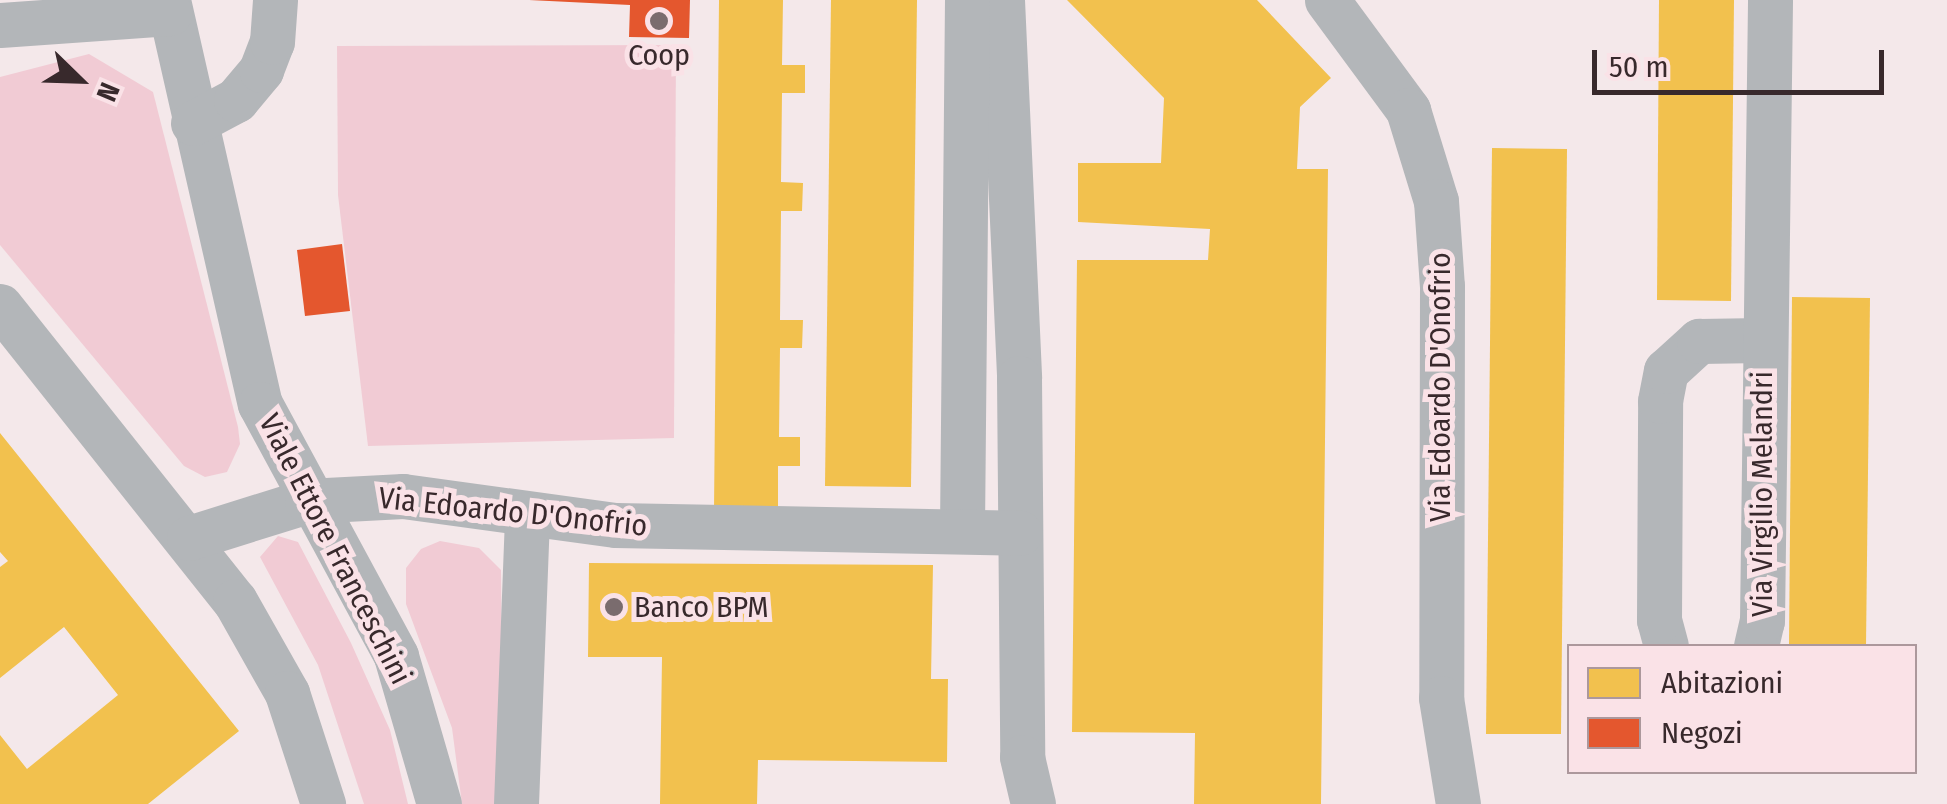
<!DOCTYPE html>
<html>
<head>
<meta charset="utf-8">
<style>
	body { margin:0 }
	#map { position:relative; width:1947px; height:804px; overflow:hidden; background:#f4e8ea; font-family:"Fira Sans Condensed",sans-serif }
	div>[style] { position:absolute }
	.green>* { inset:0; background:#f1cbd4 }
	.homes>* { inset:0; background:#f2c14e }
	.shops>* { inset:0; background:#e4572e }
	.minor>* { height:45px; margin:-22.5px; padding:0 22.5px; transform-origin:22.5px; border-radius:22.5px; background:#b3b6b9 }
	.dots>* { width:28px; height:28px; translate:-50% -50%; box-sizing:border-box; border:5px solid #fae2e7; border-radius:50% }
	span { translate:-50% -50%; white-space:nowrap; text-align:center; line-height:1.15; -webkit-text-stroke:10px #fae2e7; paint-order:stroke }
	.poi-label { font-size:30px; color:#38292c }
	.left { translate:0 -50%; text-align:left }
	.street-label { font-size:30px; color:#38292c }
	.legend { position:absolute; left:1567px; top:644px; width:350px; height:130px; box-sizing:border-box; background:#fae2e7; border:2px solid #ac989c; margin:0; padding:12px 18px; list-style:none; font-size:30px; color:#38292c }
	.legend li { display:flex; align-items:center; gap:20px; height:50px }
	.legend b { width:50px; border:2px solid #ac989c }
	.north { position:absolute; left:30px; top:30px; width:100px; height:100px; -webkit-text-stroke:8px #fae2e7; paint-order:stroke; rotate:113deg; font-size:28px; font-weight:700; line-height:40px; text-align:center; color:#38292c }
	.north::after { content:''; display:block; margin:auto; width:35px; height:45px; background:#38292c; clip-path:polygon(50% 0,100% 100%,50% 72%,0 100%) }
	.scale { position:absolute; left:1592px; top:50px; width:292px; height:45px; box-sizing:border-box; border:5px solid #38292c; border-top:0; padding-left:12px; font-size:30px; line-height:35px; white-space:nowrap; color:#38292c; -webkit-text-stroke:8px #fae2e7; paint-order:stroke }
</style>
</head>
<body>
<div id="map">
	<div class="green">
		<div style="clip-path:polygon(676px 45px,674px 438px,368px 446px,338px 195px,337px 46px)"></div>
		<div style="clip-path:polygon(89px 54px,153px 92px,238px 427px,240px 444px,227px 472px,205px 477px,184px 466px,0 245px,0 77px)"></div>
		<div style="clip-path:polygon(278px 536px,298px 542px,351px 643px,390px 730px,408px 804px,364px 804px,318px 665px,260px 557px)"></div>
		<div style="clip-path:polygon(440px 541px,479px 548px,501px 570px,503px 804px,462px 804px,452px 728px,406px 604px,406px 568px,421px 549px)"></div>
	</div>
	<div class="homes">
		<div style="clip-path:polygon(719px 0,783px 0,782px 65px,805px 65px,805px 93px,782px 93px,781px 182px,803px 183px,802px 211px,781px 211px,780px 320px,803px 320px,802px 348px,780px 348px,779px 437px,800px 437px,800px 466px,778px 466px,778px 512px,714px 511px)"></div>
		<div style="clip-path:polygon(831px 0,917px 0,911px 487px,825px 486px)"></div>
		<div style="clip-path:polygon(1067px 0,1257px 0,1331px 78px,1300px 107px,1297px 169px,1328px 169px,1321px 804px,1194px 804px,1195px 733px,1072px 732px,1077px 260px,1208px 260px,1210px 229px,1078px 222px,1078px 163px,1161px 163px,1164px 98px)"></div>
		<div style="clip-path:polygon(1659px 0,1734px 0,1731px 301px,1657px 300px)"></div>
		<div style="clip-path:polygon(1492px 148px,1567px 149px,1561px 734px,1486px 734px)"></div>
		<div style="clip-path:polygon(1792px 297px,1870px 298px,1866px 646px,1789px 646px)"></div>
		<div style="clip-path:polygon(0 433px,239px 731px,148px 804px,0 804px,0 735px,27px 769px,118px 695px,64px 627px,0 678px,0 567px,8px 561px,0 552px)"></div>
		<div style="clip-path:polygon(589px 563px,933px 565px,931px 679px,948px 679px,947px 762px,758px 760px,757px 804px,660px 804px,662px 657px,588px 657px)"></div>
	</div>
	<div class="shops">
		<div style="clip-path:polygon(529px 0,690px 0,689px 38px,629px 37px,630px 5px)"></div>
		<div style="clip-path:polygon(342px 244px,350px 311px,305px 316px,297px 250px)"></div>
	</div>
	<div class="minor">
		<div style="left:168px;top:0;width:414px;rotate:77.2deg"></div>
		<div style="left:260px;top:404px;width:286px;rotate:61.6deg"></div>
		<div style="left:396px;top:656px;width:154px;rotate:73.8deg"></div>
		<div style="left:1002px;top:0;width:378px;rotate:87.4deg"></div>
		<div style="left:1019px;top:378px;width:379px;rotate:89.5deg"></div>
		<div style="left:1022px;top:757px;width:48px;rotate:76.8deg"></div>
		<div style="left:1327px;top:0;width:137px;rotate:53.6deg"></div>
		<div style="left:1408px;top:110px;width:95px;rotate:72.9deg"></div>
		<div style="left:1436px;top:201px;width:85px;rotate:86deg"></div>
		<div style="left:1442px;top:286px;width:412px;rotate:90.1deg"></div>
		<div style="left:1441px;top:698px;width:107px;rotate:80.9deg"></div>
		<div style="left:0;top:25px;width:170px;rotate:-4deg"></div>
		<div style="left:193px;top:123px;width:49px;rotate:-28.1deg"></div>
		<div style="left:236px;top:100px;width:39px;rotate:-50deg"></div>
		<div style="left:261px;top:70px;width:30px;rotate:-69deg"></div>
		<div style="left:272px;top:42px;width:42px;rotate:-85.9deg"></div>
		<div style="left:0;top:306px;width:377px;rotate:51.5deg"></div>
		<div style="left:235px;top:601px;width:106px;rotate:60.5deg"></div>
		<div style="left:287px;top:693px;width:117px;rotate:72deg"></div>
		<div style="left:962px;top:530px;width:530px;rotate:-89.46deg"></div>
		<div style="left:189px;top:538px;width:124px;rotate:-17.4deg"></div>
		<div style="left:307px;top:501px;width:96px;rotate:-3deg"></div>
		<div style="left:403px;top:496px;width:214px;rotate:7.8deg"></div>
		<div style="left:615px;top:525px;width:405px;rotate:1.1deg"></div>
		<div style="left:1666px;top:646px;width:27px;rotate:-105deg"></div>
		<div style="left:1659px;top:620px;width:219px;rotate:-89.7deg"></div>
		<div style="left:1660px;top:401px;width:31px;rotate:-79deg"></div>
		<div style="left:1666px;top:371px;width:45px;rotate:-42.3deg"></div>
		<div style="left:1699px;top:341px;width:63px;rotate:-0.9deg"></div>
		<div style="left:1756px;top:646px;width:26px;rotate:-77deg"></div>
		<div style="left:1762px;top:621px;width:621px;rotate:-89.26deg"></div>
		<div style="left:516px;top:804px;width:290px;rotate:-87.8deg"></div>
	</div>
	<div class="dots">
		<div style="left:659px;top:21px;background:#7a6c6e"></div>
		<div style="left:614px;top:607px;background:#7a6c6e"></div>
	</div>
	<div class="poi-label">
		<span style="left:659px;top:55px">Coop</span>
		<span class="left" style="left:634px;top:607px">Banco BPM</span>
	</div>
	<div class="street-label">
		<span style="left:1440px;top:387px;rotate:-90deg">Via Edoardo D'Onofrio</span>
		<span style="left:1762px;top:494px;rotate:-90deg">Via Virgilio Melandri</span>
		<span style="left:513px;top:512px;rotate:6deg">Via Edoardo D'Onofrio</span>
		<span style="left:335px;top:549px;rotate:63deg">Viale Ettore Franceschini</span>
	</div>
	<ul class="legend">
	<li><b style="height:28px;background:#f2c14e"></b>Abitazioni</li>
	<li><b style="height:28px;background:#e4572e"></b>Negozi</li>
	</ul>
	<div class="north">N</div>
	<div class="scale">50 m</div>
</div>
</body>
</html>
